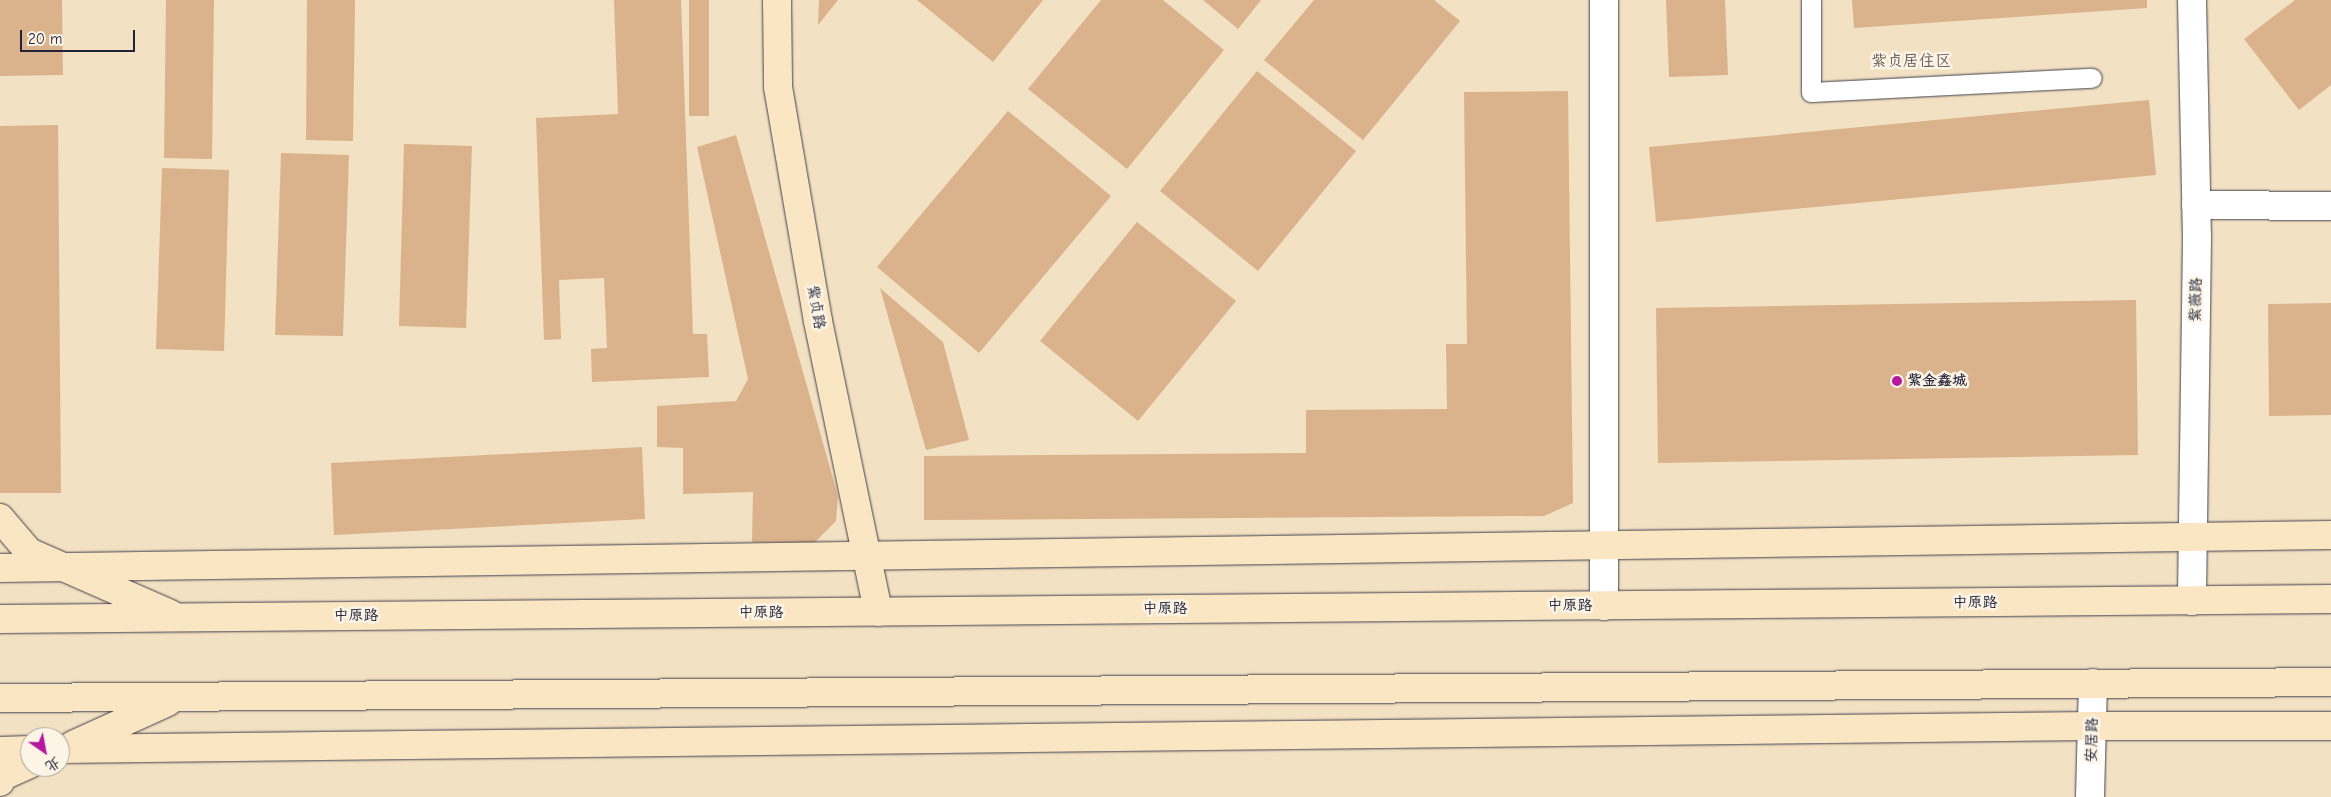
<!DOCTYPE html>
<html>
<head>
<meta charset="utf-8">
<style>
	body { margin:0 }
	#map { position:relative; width:2331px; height:797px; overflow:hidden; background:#f2e1c2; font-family:"Comic Neue","LXGW WenKai TC",sans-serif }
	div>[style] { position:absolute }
	.building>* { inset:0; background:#dab38c }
	.roads { filter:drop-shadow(0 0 1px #413f4f) drop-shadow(0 0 1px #413f4f) }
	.lane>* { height:19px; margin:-9.5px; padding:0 9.5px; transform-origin:9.5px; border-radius:9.5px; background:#fff }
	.street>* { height:28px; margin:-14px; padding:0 14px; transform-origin:14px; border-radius:14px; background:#fff }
	.secondary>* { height:28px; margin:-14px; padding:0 14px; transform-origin:14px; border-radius:14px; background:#fbe6c3 }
	.dots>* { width:14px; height:14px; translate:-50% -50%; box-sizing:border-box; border:2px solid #fcf5e5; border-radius:50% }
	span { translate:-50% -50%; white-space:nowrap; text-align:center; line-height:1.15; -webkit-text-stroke:5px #fcf5e5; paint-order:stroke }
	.street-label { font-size:15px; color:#22223b }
	.poi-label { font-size:15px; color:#22223b; font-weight:700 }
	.left { translate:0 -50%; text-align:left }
	.neighbourhood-label { font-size:16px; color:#625557 }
	.north { position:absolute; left:20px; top:727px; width:50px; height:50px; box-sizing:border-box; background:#fcf5e5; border:1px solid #a5a1a1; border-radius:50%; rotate:147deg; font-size:14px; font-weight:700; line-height:20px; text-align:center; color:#22223b }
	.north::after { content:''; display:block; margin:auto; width:18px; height:22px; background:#b5179e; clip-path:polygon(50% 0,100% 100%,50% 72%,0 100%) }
	.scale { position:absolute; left:20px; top:30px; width:115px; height:22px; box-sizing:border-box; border:2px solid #22223b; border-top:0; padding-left:6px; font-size:15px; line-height:18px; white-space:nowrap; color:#22223b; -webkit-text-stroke:4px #fcf5e5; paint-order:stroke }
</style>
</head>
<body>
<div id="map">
	<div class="building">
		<div style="clip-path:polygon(0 0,62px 0,63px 75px,0 76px)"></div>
		<div style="clip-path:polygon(166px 0,214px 0,212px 159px,164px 158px)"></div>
		<div style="clip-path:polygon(307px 0,355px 0,353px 141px,306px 140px)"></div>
		<div style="clip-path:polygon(614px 0,681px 0,693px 334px,707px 334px,709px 377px,592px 382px,591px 349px,607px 348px,604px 278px,559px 280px,561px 339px,544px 340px,536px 118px,618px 114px)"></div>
		<div style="clip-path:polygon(689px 0,709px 0,709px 116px,689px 116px)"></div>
		<div style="clip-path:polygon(819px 0,838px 0,818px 25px)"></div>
		<div style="clip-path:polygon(917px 0,1043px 0,993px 62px)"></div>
		<div style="clip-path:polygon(1101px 0,1163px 0,1224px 50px,1127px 169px,1028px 89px)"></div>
		<div style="clip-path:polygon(1203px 0,1261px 0,1238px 29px)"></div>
		<div style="clip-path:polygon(1314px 0,1434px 0,1460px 21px,1363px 140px,1264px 60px)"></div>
		<div style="clip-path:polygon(1666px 0,1725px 0,1728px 75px,1669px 77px)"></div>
		<div style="clip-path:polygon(1852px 0,2147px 0,2147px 8px,1854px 28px)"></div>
		<div style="clip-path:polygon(2295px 0,2331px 0,2331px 85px,2299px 110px,2244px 39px)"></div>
		<div style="clip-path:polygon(1257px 71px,1356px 151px,1258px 271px,1160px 191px)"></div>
		<div style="clip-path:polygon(1568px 91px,1573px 503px,1544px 516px,924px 520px,924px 456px,1306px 453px,1306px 410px,1447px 409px,1446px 344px,1467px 344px,1464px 92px)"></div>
		<div style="clip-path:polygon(2149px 100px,2156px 175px,1656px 222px,1649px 147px)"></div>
		<div style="clip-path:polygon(1008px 111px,1111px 196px,979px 353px,877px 267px)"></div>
		<div style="clip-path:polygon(58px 125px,61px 493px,0 493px,0 126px)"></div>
		<div style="clip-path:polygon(736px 135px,838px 496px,836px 521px,814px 543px,752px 542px,753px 492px,683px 494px,683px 448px,657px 447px,657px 406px,736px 401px,748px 379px,697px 147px)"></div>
		<div style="clip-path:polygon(404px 144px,472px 146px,466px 328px,399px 326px)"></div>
		<div style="clip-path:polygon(281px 153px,349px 155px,343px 336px,275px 335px)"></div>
		<div style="clip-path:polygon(162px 168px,229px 170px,224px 351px,156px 349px)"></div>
		<div style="clip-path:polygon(1137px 222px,1236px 301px,1138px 421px,1040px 341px)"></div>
		<div style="clip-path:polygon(880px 288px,943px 342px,969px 440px,926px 450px)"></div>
		<div style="clip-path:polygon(2136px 300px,2138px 455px,1658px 463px,1656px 308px)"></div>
		<div style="clip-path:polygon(2331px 303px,2331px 415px,2269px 416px,2268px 304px)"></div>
		<div style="clip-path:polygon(642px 447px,645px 519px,334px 535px,331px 463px)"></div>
	</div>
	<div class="roads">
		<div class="lane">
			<div style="left:1811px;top:0;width:92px;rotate:90deg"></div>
			<div style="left:1811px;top:92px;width:281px;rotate:-2.9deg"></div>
		</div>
		<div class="street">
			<div style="left:2192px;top:0;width:238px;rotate:88.8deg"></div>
			<div style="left:2197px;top:238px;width:363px;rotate:90.8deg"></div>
			<div style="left:2196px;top:205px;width:135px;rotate:0.4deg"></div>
			<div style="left:1604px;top:606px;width:606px;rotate:-90deg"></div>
			<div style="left:2090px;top:797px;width:114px;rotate:-88.5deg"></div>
		</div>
		<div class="secondary">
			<div style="left:777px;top:0;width:87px;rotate:89.3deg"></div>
			<div style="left:778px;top:87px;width:237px;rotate:80.3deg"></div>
			<div style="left:818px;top:321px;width:297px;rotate:78.3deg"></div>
			<div style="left:0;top:518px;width:45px;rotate:49.5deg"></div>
			<div style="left:29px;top:552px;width:154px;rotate:23.7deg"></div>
			<div style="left:0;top:568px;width:2331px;rotate:-0.81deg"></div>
			<div style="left:0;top:619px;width:2331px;rotate:-0.49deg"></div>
			<div style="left:0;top:698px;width:2331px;rotate:-0.39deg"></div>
			<div style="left:73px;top:745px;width:104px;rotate:-24.4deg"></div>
			<div style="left:60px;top:749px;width:2032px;rotate:-0.65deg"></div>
			<div style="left:2092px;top:726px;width:239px"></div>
			<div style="left:0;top:751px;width:30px;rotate:-2deg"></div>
			<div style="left:0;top:782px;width:7px;rotate:-63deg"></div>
			<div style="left:3px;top:776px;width:30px;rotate:-24deg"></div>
		</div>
	</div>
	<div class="dots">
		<div style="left:1897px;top:381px;background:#b5179e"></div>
	</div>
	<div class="street-label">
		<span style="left:2196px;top:300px;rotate:-89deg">紫薇路</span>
		<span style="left:816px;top:307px;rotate:80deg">紫贞路</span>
		<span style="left:1975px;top:603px">中原路</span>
		<span style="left:1570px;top:606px">中原路</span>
		<span style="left:1165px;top:609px">中原路</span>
		<span style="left:761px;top:613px">中原路</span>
		<span style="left:356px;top:616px">中原路</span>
		<span style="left:2092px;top:740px;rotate:-89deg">安居路</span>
	</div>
	<div class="poi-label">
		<span class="left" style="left:1907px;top:381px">紫金鑫城</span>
	</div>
	<div class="neighbourhood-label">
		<span style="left:1911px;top:61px">紫贞居住区</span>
	</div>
	<div class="north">北</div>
	<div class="scale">20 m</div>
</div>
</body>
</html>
